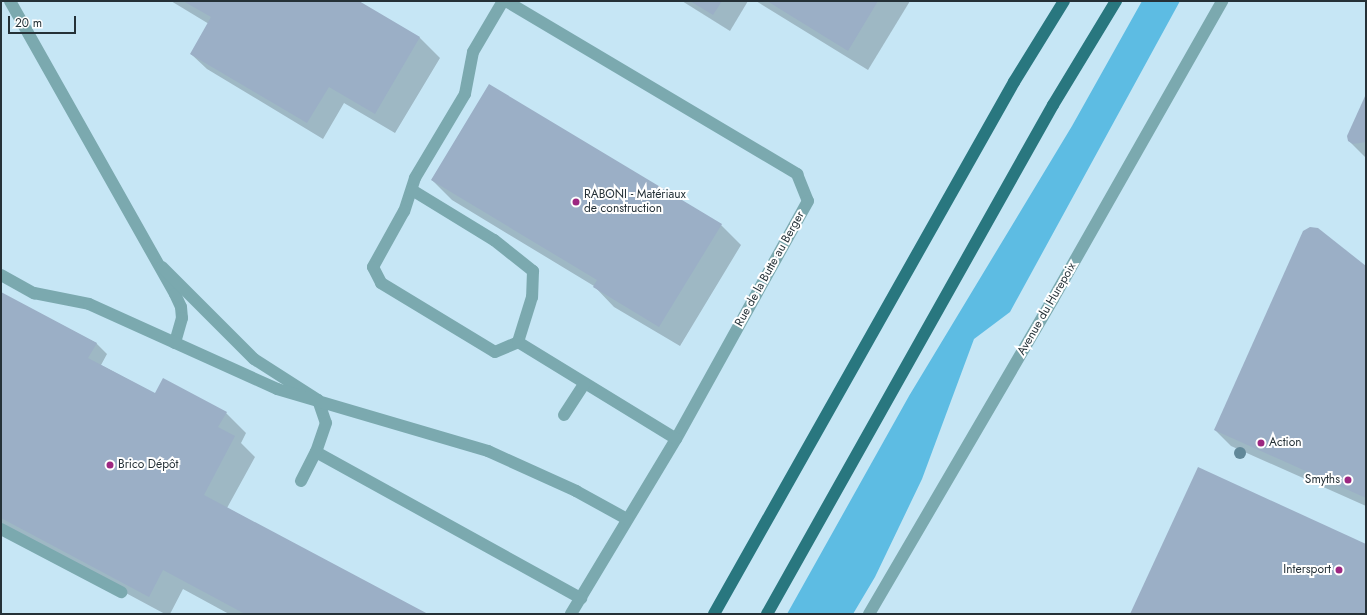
<!DOCTYPE html>
<html>
<head>
<meta charset="utf-8">
<style>
	body { margin:0 }
	#map { position:relative; width:1367px; height:615px; overflow:hidden; background:#c6e6f5; font-family:Jost,sans-serif }
	div>[style] { position:absolute }
	.green>* { inset:0; background:#5dbce3 }
	.shadow>* { inset:0; background:#0003 }
	.building>* { inset:0; background:#9bafc6 }
	.minor>* { height:12px; margin:-6px; padding:0 6px; transform-origin:6px; border-radius:6px; background:#7ba9af }
	.major>* { height:12px; margin:-6px; padding:0 6px; transform-origin:6px; border-radius:6px; background:#29777f }
	.trees>* { width:12px; height:12px; margin:-6px; border-radius:50%; background:#618899 }
	.dots>* { width:11px; height:11px; translate:-50% -50%; box-sizing:border-box; border:2px solid #fff; border-radius:50% }
	span { translate:-50% -50%; white-space:nowrap; text-align:center; line-height:1.15; -webkit-text-stroke:4px #fff; paint-order:stroke }
	.poi-label { font-size:12px; color:#253137 }
	.left { translate:0 -50%; text-align:left }
	.right { translate:-100% -50%; text-align:right }
	.street-label { font-size:12px; color:#253137 }
	.frame { position:absolute; inset:0; border:2px solid #253137; pointer-events:none }
	.scale { position:absolute; left:8px; top:16px; width:68px; height:18px; box-sizing:border-box; border:2px solid #253137; border-top:0; padding-left:5px; font-size:12px; line-height:14px; white-space:nowrap; color:#253137; -webkit-text-stroke:3px #fff; paint-order:stroke }
</style>
</head>
<body>
<div id="map">
	<div class="green">
		<div style="clip-path:polygon(1142px 1px,1180px 1px,1010px 312px,974px 339px,922px 479px,875px 577px,853px 614px,787px 614px,909px 396px,1072px 126px)"></div>
	</div>
	<div class="shadow">
		<div style="clip-path:polygon(171px 1px,357px 1px,420px 38px,440px 58px,395px 133px,344px 103px,323px 139px,207px 69px,191px 54px,209px 24px)"></div>
		<div style="clip-path:polygon(682px 1px,748px 1px,730px 31px)"></div>
		<div style="clip-path:polygon(756px 1px,910px 1px,868px 70px)"></div>
		<div style="clip-path:polygon(1366px 97px,1366px 158px,1349px 141px)"></div>
		<div style="clip-path:polygon(432px 180px,721px 225px,741px 245px,680px 346px,614px 307px,594px 286px,452px 200px)"></div>
		<div style="clip-path:polygon(1366px 267px,1366px 506px,1231px 446px,1215px 430px)"></div>
		<div style="clip-path:polygon(1px 293px,96px 343px,107px 354px,101px 365px,155px 394px,226px 413px,246px 433px,241px 443px,255px 457px,227px 508px,426px 614px,229px 614px,183px 589px,170px 614px,165px 614px,1px 526px)"></div>
	</div>
	<div class="building">
		<div style="clip-path:polygon(183px 1px,359px 1px,420px 37px,375px 114px,329px 87px,307px 123px,190px 54px,211px 17px)"></div>
		<div style="clip-path:polygon(690px 1px,722px 1px,713px 15px)"></div>
		<div style="clip-path:polygon(767px 1px,878px 1px,848px 51px)"></div>
		<div style="clip-path:polygon(489px 84px,722px 224px,659px 327px,593px 287px,597px 280px,431px 180px)"></div>
		<div style="clip-path:polygon(1366px 94px,1366px 142px,1353px 144px,1348px 141px,1347px 136px)"></div>
		<div style="clip-path:polygon(1310px 227px,1318px 228px,1366px 266px,1366px 498px,1214px 430px,1303px 231px)"></div>
		<div style="clip-path:polygon(1px 292px,97px 343px,88px 358px,155px 393px,163px 378px,227px 412px,218px 427px,235px 436px,204px 495px,428px 614px,245px 614px,163px 570px,149px 597px,1px 518px)"></div>
		<div style="clip-path:polygon(1198px 467px,1366px 544px,1366px 614px,1130px 614px)"></div>
	</div>
	<div class="minor">
		<div style="left:10px;top:1px;width:336px;rotate:60.6deg"></div>
		<div style="left:175px;top:294px;width:14px;rotate:65deg"></div>
		<div style="left:181px;top:307px;width:11px;rotate:85deg"></div>
		<div style="left:182px;top:318px;width:26px;rotate:106deg"></div>
		<div style="left:503px;top:1px;width:59px;rotate:120.5deg"></div>
		<div style="left:473px;top:52px;width:43px;rotate:100.8deg"></div>
		<div style="left:465px;top:94px;width:98px;rotate:120.8deg"></div>
		<div style="left:415px;top:178px;width:35px;rotate:108deg"></div>
		<div style="left:404px;top:211px;width:64px;rotate:119deg"></div>
		<div style="left:373px;top:267px;width:18px;rotate:63deg"></div>
		<div style="left:381px;top:283px;width:133px;rotate:31.2deg"></div>
		<div style="left:495px;top:352px;width:25px;rotate:-23deg"></div>
		<div style="left:506px;top:1px;width:339px;rotate:30.7deg"></div>
		<div style="left:797px;top:174px;width:29px;rotate:68deg"></div>
		<div style="left:808px;top:201px;width:272px;rotate:119deg"></div>
		<div style="left:676px;top:439px;width:204px;rotate:121deg"></div>
		<div style="left:412px;top:190px;width:96px;rotate:31.4deg"></div>
		<div style="left:494px;top:240px;width:50px;rotate:38.5deg"></div>
		<div style="left:533px;top:271px;width:26px;rotate:92deg"></div>
		<div style="left:532px;top:297px;width:47px;rotate:107.3deg"></div>
		<div style="left:162px;top:267px;width:130px;rotate:45deg"></div>
		<div style="left:254px;top:359px;width:76px;rotate:32.6deg"></div>
		<div style="left:318px;top:400px;width:24px;rotate:71deg"></div>
		<div style="left:326px;top:423px;width:31px;rotate:109deg"></div>
		<div style="left:316px;top:452px;width:303px;rotate:28.9deg"></div>
		<div style="left:1px;top:275px;width:38px;rotate:29deg"></div>
		<div style="left:34px;top:293px;width:56px;rotate:11.3deg"></div>
		<div style="left:89px;top:304px;width:206px;rotate:24.3deg"></div>
		<div style="left:277px;top:389px;width:220px;rotate:16.4deg"></div>
		<div style="left:488px;top:451px;width:97px;rotate:24.4deg"></div>
		<div style="left:576px;top:491px;width:58px;rotate:28.8deg"></div>
		<div style="left:518px;top:342px;width:185px;rotate:31.5deg"></div>
		<div style="left:564px;top:415px;width:37px;rotate:-57deg"></div>
		<div style="left:301px;top:481px;width:33px;rotate:-63deg"></div>
		<div style="left:1px;top:529px;width:136px;rotate:27.7deg"></div>
		<div style="left:869px;top:614px;width:365px;rotate:-59.7deg"></div>
		<div style="left:1053px;top:299px;width:343px;rotate:-60.4deg"></div>
	</div>
	<div class="major">
		<div style="left:714px;top:614px;width:611px;rotate:-60.58deg"></div>
		<div style="left:1014px;top:82px;width:95px;rotate:-58.3deg"></div>
		<div style="left:767px;top:614px;width:584px;rotate:-60.67deg"></div>
		<div style="left:1053px;top:105px;width:122px;rotate:-58.8deg"></div>
	</div>
	<div class="trees">
		<div style="left:1240px;top:453px"></div>
	</div>
	<div class="dots">
		<div style="left:576px;top:202px;background:#9d2781"></div>
		<div style="left:1261px;top:443px;background:#9d2781"></div>
		<div style="left:110px;top:465px;background:#9d2781"></div>
		<div style="left:1348px;top:480px;background:#9d2781"></div>
		<div style="left:1339px;top:570px;background:#9d2781"></div>
	</div>
	<div class="poi-label">
		<span class="left" style="left:584px;top:202px">RABONI - Matériaux<br>de construction</span>
		<span class="left" style="left:1269px;top:443px">Action</span>
		<span class="left" style="left:118px;top:465px">Brico Dépôt</span>
		<span class="right" style="left:1340px;top:480px">Smyths</span>
		<span class="right" style="left:1331px;top:570px">Intersport</span>
	</div>
	<div class="street-label">
		<span style="left:770px;top:269px;rotate:-61deg">Rue de la Butte au Berger</span>
		<span style="left:1047px;top:309px;rotate:-60deg">Avenue du Hurepoix</span>
	</div>
	<div class="frame"></div>
	<div class="scale">20 m</div>
</div>
</body>
</html>
